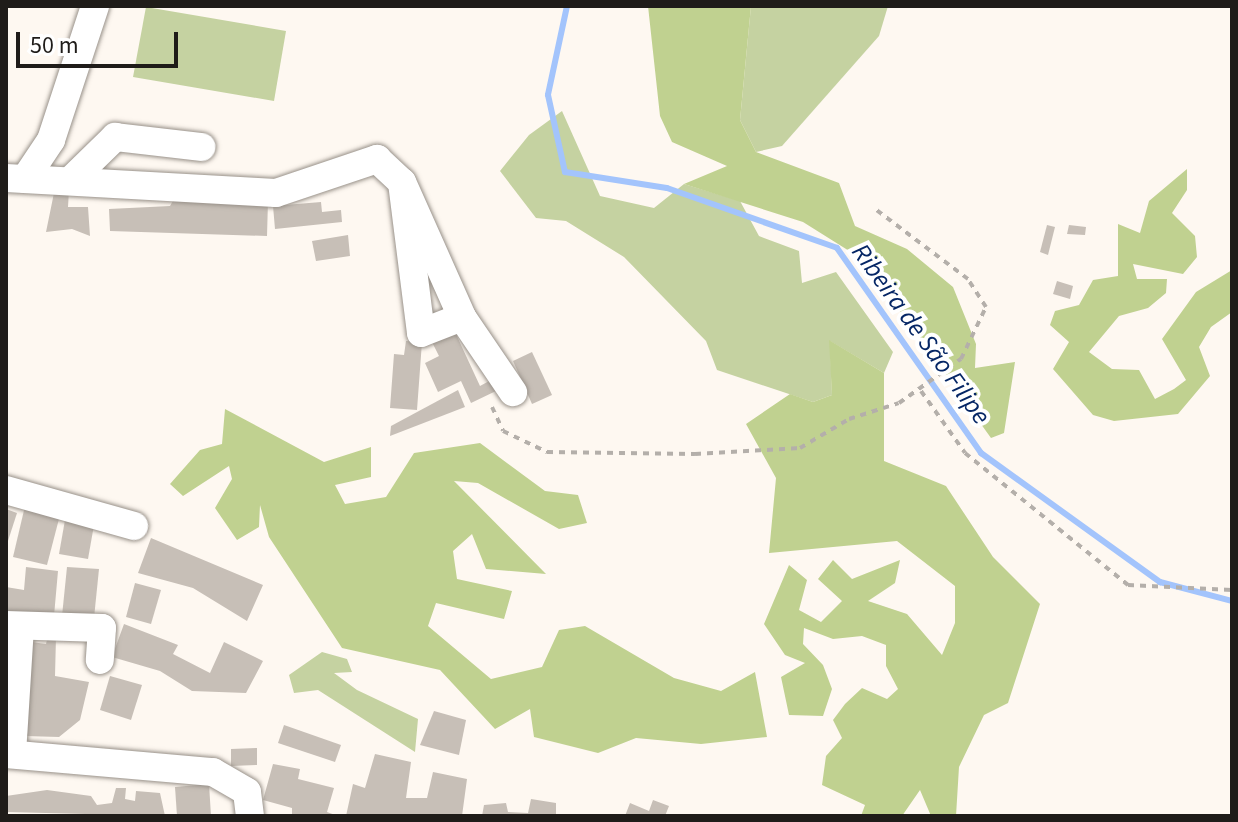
<!DOCTYPE html>
<html>
<head>
<meta charset="utf-8">
<style>
	body { margin:0 }
	#map { position:relative; width:1238px; height:822px; overflow:hidden; background:#fef8f1; font-family:"Source Sans 3",sans-serif }
	div>[style] { position:absolute }
	.green>* { inset:0; background:#c5d2a1 }
	.forest>* { inset:0; background:#c0d190 }
	.stream>* { height:6px; margin:-3px; padding:0 3px; transform-origin:3px; border-radius:3px; background:#a3c4fc }
	.building>* { inset:0; background:#c7bfb7 }
	.path>* { height:4px; margin-top:-2px; transform-origin:0; background:repeating-linear-gradient(90deg,#b4afaa 0 6px,transparent 0 12px) }
	.roads { filter:drop-shadow(0 0 2px #989189) drop-shadow(0 0 2px #989189) }
	.minor>* { height:28px; margin:-14px; padding:0 14px; transform-origin:14px; border-radius:14px; background:#fff }
	span { translate:-50% -50%; white-space:nowrap; text-align:center; line-height:1.15; -webkit-text-stroke:8px #fff; paint-order:stroke }
	.water-label { font-size:26px; color:#052665; font-style:italic }
	.frame { position:absolute; inset:0; border:8px solid #1f1c19; pointer-events:none }
	.scale { position:absolute; left:16px; top:32px; width:162px; height:36px; box-sizing:border-box; border:4px solid #1f1c19; border-top:0; padding-left:10px; font-size:24px; line-height:28px; white-space:nowrap; color:#1f1c19; -webkit-text-stroke:6px #fff; paint-order:stroke }
</style>
</head>
<body>
<div id="map">
	<div class="green">
		<div style="clip-path:polygon(751px 6px,888px 6px,879px 36px,782px 146px,756px 152px,740px 120px)"></div>
		<div style="clip-path:polygon(146px 7px,286px 31px,274px 101px,133px 77px)"></div>
		<div style="clip-path:polygon(562px 111px,600px 196px,654px 208px,684px 184px,740px 201px,759px 236px,799px 251px,802px 283px,836px 272px,893px 352px,884px 373px,830px 341px,832px 395px,813px 402px,717px 370px,706px 341px,624px 257px,566px 221px,536px 218px,500px 171px,529px 135px)"></div>
		<div style="clip-path:polygon(322px 652px,347px 659px,352px 672px,334px 673px,357px 690px,418px 719px,415px 752px,318px 690px,294px 693px,289px 675px)"></div>
	</div>
	<div class="forest">
		<div style="clip-path:polygon(648px 6px,751px 6px,740px 120px,756px 152px,839px 183px,855px 226px,907px 249px,953px 287px,976px 344px,975px 368px,1015px 362px,1004px 433px,991px 438px,862px 259px,803px 222px,684px 184px,727px 166px,672px 142px,660px 116px)"></div>
		<div style="clip-path:polygon(1187px 169px,1187px 190px,1172px 213px,1195px 236px,1197px 257px,1183px 274px,1133px 264px,1137px 279px,1167px 279px,1166px 293px,1148px 308px,1119px 316px,1089px 352px,1112px 369px,1139px 370px,1155px 399px,1174px 389px,1186px 380px,1162px 339px,1196px 292px,1232px 270px,1232px 312px,1211px 327px,1199px 347px,1210px 376px,1178px 414px,1114px 421px,1093px 415px,1053px 369px,1069px 342px,1050px 325px,1055px 311px,1079px 305px,1093px 280px,1118px 276px,1118px 224px,1140px 233px,1149px 201px)"></div>
		<div style="clip-path:polygon(829px 340px,884px 373px,884px 461px,946px 486px,993px 557px,1040px 604px,1008px 703px,984px 715px,959px 767px,956px 816px,931px 816px,920px 790px,902px 816px,861px 816px,865px 805px,822px 785px,826px 756px,842px 738px,833px 720px,845px 704px,862px 688px,887px 699px,898px 689px,886px 666px,886px 645px,862px 636px,833px 639px,804px 628px,803px 644px,823px 665px,832px 689px,823px 716px,789px 715px,781px 677px,805px 663px,785px 655px,764px 624px,789px 565px,807px 580px,799px 610px,821px 622px,842px 601px,818px 579px,833px 560px,852px 579px,900px 560px,895px 583px,868px 601px,907px 614px,942px 655px,955px 623px,955px 586px,897px 541px,769px 553px,776px 478px,746px 424px,790px 394px,813px 402px,832px 395px)"></div>
		<div style="clip-path:polygon(225px 409px,324px 462px,371px 447px,371px 477px,335px 485px,345px 504px,386px 497px,414px 453px,480px 443px,545px 491px,578px 495px,587px 523px,559px 529px,478px 483px,454px 481px,546px 574px,486px 569px,472px 534px,453px 551px,457px 579px,512px 591px,504px 619px,436px 603px,428px 626px,491px 679px,542px 667px,559px 630px,585px 626px,674px 678px,721px 691px,755px 672px,767px 737px,701px 744px,636px 738px,598px 753px,534px 737px,530px 709px,495px 729px,440px 670px,342px 648px,269px 537px,260px 505px,259px 527px,237px 540px,215px 508px,232px 479px,229px 466px,183px 496px,170px 484px,200px 450px,222px 444px)"></div>
	</div>
	<div class="stream">
		<div style="left:567px;top:6px;width:91px;rotate:102.1deg"></div>
		<div style="left:548px;top:95px;width:79px;rotate:77.6deg"></div>
		<div style="left:565px;top:172px;width:103px;rotate:8.9deg"></div>
		<div style="left:667px;top:188px;width:180px;rotate:19.4deg"></div>
		<div style="left:837px;top:248px;width:251px;rotate:54.9deg"></div>
		<div style="left:981px;top:453px;width:221px;rotate:35.8deg"></div>
		<div style="left:1160px;top:582px;width:74px;rotate:14.8deg"></div>
	</div>
	<div class="building">
		<div style="clip-path:polygon(55px 188px,69px 190px,68px 207px,88px 207px,90px 236px,72px 229px,46px 232px)"></div>
		<div style="clip-path:polygon(174px 199px,268px 201px,267px 236px,110px 231px,109px 209px,170px 206px)"></div>
		<div style="clip-path:polygon(321px 202px,322px 212px,341px 210px,342px 222px,275px 229px,273px 206px)"></div>
		<div style="clip-path:polygon(1047px 225px,1055px 227px,1048px 255px,1040px 252px)"></div>
		<div style="clip-path:polygon(1069px 225px,1086px 227px,1085px 235px,1067px 234px)"></div>
		<div style="clip-path:polygon(348px 235px,350px 256px,316px 261px,312px 241px)"></div>
		<div style="clip-path:polygon(1057px 281px,1073px 286px,1070px 299px,1053px 294px)"></div>
		<div style="clip-path:polygon(455px 332px,480px 386px,491px 380px,496px 391px,471px 403px,461px 381px,438px 392px,425px 363px,439px 356px,432px 342px)"></div>
		<div style="clip-path:polygon(406px 341px,422px 342px,417px 410px,390px 408px,394px 354px,404px 355px)"></div>
		<div style="clip-path:polygon(532px 352px,552px 395px,532px 404px,513px 361px)"></div>
		<div style="clip-path:polygon(458px 390px,465px 407px,390px 436px,391px 426px)"></div>
		<div style="clip-path:polygon(25px 506px,60px 515px,47px 565px,13px 557px)"></div>
		<div style="clip-path:polygon(6px 509px,17px 513px,7px 544px,6px 544px)"></div>
		<div style="clip-path:polygon(65px 520px,94px 525px,88px 559px,59px 554px)"></div>
		<div style="clip-path:polygon(151px 538px,263px 585px,247px 621px,193px 588px,138px 573px)"></div>
		<div style="clip-path:polygon(26px 567px,58px 571px,54px 616px,6px 614px,6px 587px,24px 590px)"></div>
		<div style="clip-path:polygon(67px 567px,99px 569px,94px 618px,62px 616px)"></div>
		<div style="clip-path:polygon(135px 583px,161px 590px,151px 624px,126px 617px)"></div>
		<div style="clip-path:polygon(124px 624px,178px 645px,173px 654px,210px 673px,224px 642px,263px 661px,246px 693px,192px 691px,160px 671px,112px 657px)"></div>
		<div style="clip-path:polygon(48px 635px,56px 637px,55px 676px,89px 682px,80px 720px,59px 737px,25px 736px,31px 642px,46px 644px)"></div>
		<div style="clip-path:polygon(110px 676px,142px 685px,131px 720px,100px 710px)"></div>
		<div style="clip-path:polygon(434px 711px,466px 720px,459px 755px,420px 745px)"></div>
		<div style="clip-path:polygon(284px 725px,341px 745px,335px 762px,278px 743px)"></div>
		<div style="clip-path:polygon(257px 748px,257px 765px,231px 766px,231px 749px)"></div>
		<div style="clip-path:polygon(375px 754px,411px 762px,406px 798px,427px 798px,433px 772px,467px 779px,462px 816px,346px 816px,353px 784px,365px 788px)"></div>
		<div style="clip-path:polygon(273px 764px,300px 769px,298px 779px,334px 788px,327px 812px,338px 816px,292px 816px,292px 808px,263px 800px)"></div>
		<div style="clip-path:polygon(209px 784px,211px 816px,177px 816px,175px 787px)"></div>
		<div style="clip-path:polygon(116px 788px,126px 788px,125px 799px,135px 801px,136px 791px,160px 793px,165px 816px,6px 812px,6px 796px,47px 790px,91px 796px,97px 805px,112px 803px)"></div>
		<div style="clip-path:polygon(531px 799px,556px 803px,556px 816px,482px 816px,484px 805px,506px 803px,508px 812px,528px 813px)"></div>
		<div style="clip-path:polygon(653px 800px,669px 806px,665px 816px,625px 816px,630px 803px,649px 811px)"></div>
	</div>
	<div class="path">
		<div style="left:921px;top:391px;width:76px;rotate:54.6deg"></div>
		<div style="left:965px;top:453px;width:210px;rotate:39deg"></div>
		<div style="left:1128px;top:585px;width:104px;rotate:2.8deg"></div>
		<div style="left:492px;top:407px;width:26px;rotate:65deg"></div>
		<div style="left:503px;top:431px;width:49px;rotate:25.5deg"></div>
		<div style="left:547px;top:452px;width:148px;rotate:0.8deg"></div>
		<div style="left:695px;top:454px;width:105px;rotate:-3.3deg"></div>
		<div style="left:800px;top:448px;width:57px;rotate:-30.6deg"></div>
		<div style="left:849px;top:419px;width:52px;rotate:-17.7deg"></div>
		<div style="left:899px;top:403px;width:76px;rotate:-35.4deg"></div>
		<div style="left:961px;top:359px;width:58px;rotate:-64.3deg"></div>
		<div style="left:986px;top:307px;width:33px;rotate:-123deg"></div>
		<div style="left:968px;top:279px;width:116px;rotate:-143deg"></div>
	</div>
	<div class="roads">
		<div class="minor">
			<div style="left:6px;top:178px;width:270px;rotate:3.2deg"></div>
			<div style="left:276px;top:193px;width:107px;rotate:-18.6deg"></div>
			<div style="left:377px;top:159px;width:34px;rotate:43deg"></div>
			<div style="left:402px;top:182px;width:148px;rotate:66deg"></div>
			<div style="left:462px;top:317px;width:44px;rotate:158.7deg"></div>
			<div style="left:421px;top:333px;width:152px;rotate:-97.2deg"></div>
			<div style="left:25px;top:179px;width:47px;rotate:-56.3deg"></div>
			<div style="left:51px;top:140px;width:141px;rotate:-71.8deg"></div>
			<div style="left:71px;top:180px;width:62px;rotate:-44.3deg"></div>
			<div style="left:115px;top:137px;width:87px;rotate:6.6deg"></div>
			<div style="left:462px;top:317px;width:91px;rotate:55.8deg"></div>
			<div style="left:6px;top:490px;width:133px;rotate:15.7deg"></div>
			<div style="left:6px;top:625px;width:96px;rotate:1.8deg"></div>
			<div style="left:102px;top:628px;width:32px;rotate:94deg"></div>
			<div style="left:6px;top:754px;width:208px;rotate:5deg"></div>
			<div style="left:213px;top:772px;width:39px;rotate:30deg"></div>
			<div style="left:247px;top:792px;width:24px;rotate:83deg"></div>
			<div style="left:12px;top:754px;width:128px;rotate:-86.4deg"></div>
		</div>
	</div>
	<div class="water-label">
		<span style="left:921px;top:334px;rotate:54deg">Ribeira de São Filipe</span>
	</div>
	<div class="frame"></div>
	<div class="scale">50 m</div>
</div>
</body>
</html>
